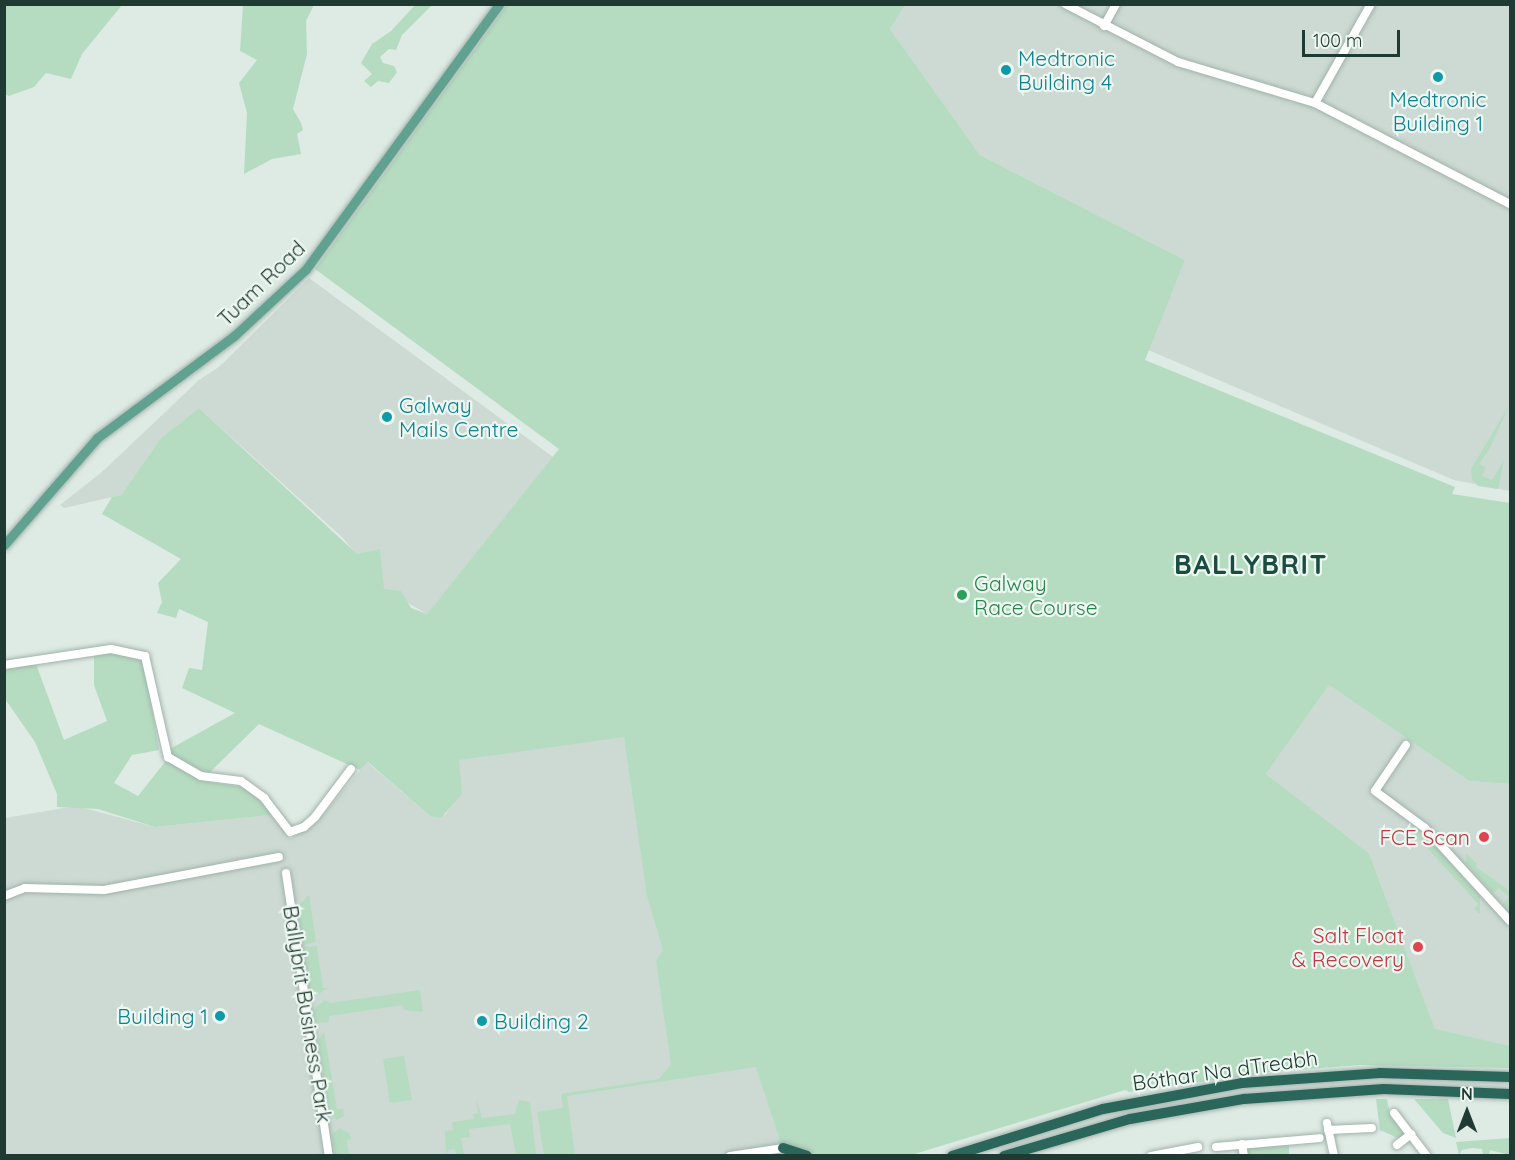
<!DOCTYPE html>
<html>
<head>
<meta charset="utf-8">
<style>
	body { margin:0 }
	#map { position:relative; width:1515px; height:1160px; overflow:hidden; background:#deeae4; font-family:Quicksand,sans-serif }
	div>[style] { position:absolute }
	.built>* { inset:0; background:#ccdad3 }
	.green>* { inset:0; background:#b5dcc0 }
	.roads { filter:drop-shadow(0 0 2px #a1b2ab) drop-shadow(0 0 2px #a1b2ab) }
	.minor>* { height:8px; margin:-4px; padding:0 4px; transform-origin:4px; border-radius:4px; background:#fff }
	.major>* { height:9px; margin:-4.5px; padding:0 4.5px; transform-origin:4.5px; border-radius:4.5px; background:#60a190 }
	.highway>* { height:10px; margin:-5px; padding:0 5px; transform-origin:5px; border-radius:5px; background:#2a675a }
	.dots>* { width:16px; height:16px; translate:-50% -50%; box-sizing:border-box; border:3px solid #eef7f2; border-radius:50% }
	span { translate:-50% -50%; white-space:nowrap; text-align:center; line-height:1.15; -webkit-text-stroke:4.5px #eef7f2; paint-order:stroke }
	.culture-label { font-size:21px; color:#0d838f }
	.left { translate:0 -50%; text-align:left }
	.right { translate:-100% -50%; text-align:right }
	.street-label { font-size:21px; color:#1f3a32 }
	.leisure-label { font-size:21px; color:#27864d }
	.health-label { font-size:21px; color:#be3a42 }
	.district-label { font-size:27px; color:#1a4c40; font-weight:700; letter-spacing:1.5px }
	.frame { position:absolute; inset:0; border:6px solid #1f3a32; pointer-events:none }
	.north { position:absolute; left:1437px; top:1082px; width:60px; height:60px; -webkit-text-stroke:4px #eef7f2; paint-order:stroke; rotate:0deg; font-size:16px; font-weight:700; line-height:24px; text-align:center; color:#1f3a32 }
	.north::after { content:''; display:block; margin:auto; width:21px; height:27px; background:#1f3a32; clip-path:polygon(50% 0,100% 100%,50% 72%,0 100%) }
	.scale { position:absolute; left:1302px; top:30px; width:98px; height:27px; box-sizing:border-box; border:3px solid #1f3a32; border-top:0; padding-left:8px; font-size:18px; line-height:21px; white-space:nowrap; color:#1f3a32; -webkit-text-stroke:4px #eef7f2; paint-order:stroke }
</style>
</head>
<body>
<div id="map">
	<div class="built">
		<div style="clip-path:polygon(905px 4px,1510px 5px,1510px 491px,1454px 480px,1148px 350px,1185px 260px,980px 155px,890px 29px)"></div>
		<div style="clip-path:polygon(309px 278px,553px 457px,427px 614px,384px 589px,343px 538px,199px 408px,161px 438px,121px 495px,64px 508px,60px 505px,102px 472px,199px 380px,219px 367px)"></div>
		<div style="clip-path:polygon(617px 620px,779px 1138px,777px 1143px,823px 1155px,5px 1156px,5px 818px,76px 806px,155px 827px,271px 815px,290px 839px,315px 824px,367px 762px,430px 816px,445px 815px,462px 791px,430px 761px)"></div>
		<div style="clip-path:polygon(1329px 685px,1469px 781px,1510px 784px,1510px 1068px,1483px 1065px,1440px 1043px,1369px 853px,1266px 774px)"></div>
	</div>
	<div class="green">
		<div style="clip-path:polygon(416px 4px,432px 5px,402px 35px,396px 50px,389px 49px,380px 57px,383px 63px,394px 66px,397px 72px,389px 83px,378px 81px,371px 87px,364px 81px,372px 74px,361px 63px,372px 44px,391px 31px)"></div>
		<div style="clip-path:polygon(4px 5px,5px 4px,122px 5px,82px 54px,71px 79px,46px 73px,34px 87px,9px 96px,4px 94px)"></div>
		<div style="clip-path:polygon(243px 5px,314px 5px,306px 21px,307px 54px,293px 109px,301px 123px,303px 130px,297px 134px,301px 154px,272px 159px,244px 174px,247px 113px,239px 83px,257px 60px,240px 51px)"></div>
		<div style="clip-path:polygon(507px 5px,905px 5px,890px 29px,980px 155px,1185px 260px,1145px 360px,1455px 487px,1452px 494px,1510px 503px,1510px 784px,1469px 781px,1329px 685px,1266px 774px,1369px 853px,1435px 1029px,1510px 1046px,1510px 1068px,1359px 1065px,1271px 1072px,1129px 1092px,1125px 1090px,911px 1155px,823px 1156px,777px 1143px,779px 1138px,756px 1067px,567px 1096px,575px 1155px,544px 1155px,537px 1112px,563px 1108px,561px 1094px,659px 1079px,671px 1064px,656px 961px,663px 950px,647px 896px,624px 737px,459px 760px,462px 794px,441px 818px,430px 816px,368px 762px,360px 770px,259px 724px,201px 781px,243px 787px,262px 800px,271px 815px,155px 827px,98px 809px,57px 807px,57px 794px,35px 742px,5px 699px,4px 667px,36px 664px,64px 740px,107px 721px,94px 685px,94px 655px,113px 653px,144px 661px,159px 750px,132px 755px,114px 783px,138px 796px,165px 762px,168px 750px,235px 713px,182px 688px,189px 668px,202px 670px,208px 622px,179px 609px,176px 618px,157px 613px,162px 602px,158px 583px,181px 559px,102px 514px,112px 497px,121px 495px,161px 438px,199px 408px,357px 554px,380px 549px,384px 589px,401px 591px,411px 608px,427px 614px,559px 449px,315px 269px)"></div>
		<div style="clip-path:polygon(1510px 404px,1489px 450px,1479px 464px,1486px 467px,1482px 476px,1492px 480px,1504px 460px,1498px 489px,1478px 486px,1472px 479px,1471px 469px)"></div>
		<div style="clip-path:polygon(1415px 830px,1422px 831px,1480px 896px,1480px 914px,1474px 909px,1478px 904px,1413px 832px,1407px 833px)"></div>
		<div style="clip-path:polygon(1466px 853px,1477px 864px,1476px 867px,1510px 891px,1510px 913px,1503px 904px,1509px 897px,1499px 888px,1493px 893px,1466px 863px)"></div>
		<div style="clip-path:polygon(309px 895px,316px 942px,303px 945px,297px 907px)"></div>
		<div style="clip-path:polygon(317px 946px,323px 988px,328px 988px,311px 999px,303px 947px)"></div>
		<div style="clip-path:polygon(420px 990px,423px 1012px,404px 1010px,403px 1005px,329px 1016px,329px 1022px,315px 1023px,313px 1009px,325px 1000px,331px 1003px)"></div>
		<div style="clip-path:polygon(324px 1032px,337px 1109px,343px 1109px,344px 1116px,337px 1120px,329px 1113px,318px 1040px)"></div>
		<div style="clip-path:polygon(404px 1056px,412px 1100px,390px 1103px,383px 1059px)"></div>
		<div style="clip-path:polygon(476px 1098px,482px 1118px,515px 1114px,519px 1100px,530px 1102px,536px 1155px,516px 1155px,510px 1124px,469px 1129px,470px 1137px,461px 1138px,464px 1155px,456px 1154px,455px 1149px,448px 1150px,446px 1155px,445px 1131px,453px 1130px,452px 1122px,474px 1119px,473px 1114px,478px 1113px)"></div>
		<div style="clip-path:polygon(1376px 1099px,1387px 1099px,1390px 1115px,1405px 1134px,1400px 1139px,1380px 1130px)"></div>
		<div style="clip-path:polygon(1414px 1099px,1448px 1099px,1456px 1138px,1443px 1133px)"></div>
		<div style="clip-path:polygon(340px 1128px,350px 1134px,351px 1139px,347px 1140px,349px 1155px,335px 1155px,332px 1134px)"></div>
		<div style="clip-path:polygon(1510px 1138px,1510px 1155px,1490px 1150px,1489px 1155px,1483px 1155px,1482px 1149px,1472px 1148px,1462px 1150px,1459px 1155px,1456px 1142px)"></div>
		<div style="clip-path:polygon(1289px 1143px,1289px 1155px,1248px 1155px,1248px 1147px)"></div>
	</div>
	<div class="roads">
		<div class="minor">
			<div style="left:1065px;top:4px;width:127px;rotate:27.2deg"></div>
			<div style="left:1178px;top:62px;width:143px;rotate:16.7deg"></div>
			<div style="left:1315px;top:103px;width:220px;rotate:27.4deg"></div>
			<div style="left:1104px;top:26px;width:25px;rotate:-61deg"></div>
			<div style="left:1315px;top:103px;width:114px;rotate:-60.5deg"></div>
			<div style="left:4px;top:665px;width:108px;rotate:-8.5deg"></div>
			<div style="left:111px;top:649px;width:35px;rotate:12deg"></div>
			<div style="left:145px;top:656px;width:104px;rotate:77.2deg"></div>
			<div style="left:168px;top:757px;width:38px;rotate:30deg"></div>
			<div style="left:201px;top:776px;width:40px;rotate:7.1deg"></div>
			<div style="left:241px;top:781px;width:29px;rotate:36deg"></div>
			<div style="left:264px;top:798px;width:43px;rotate:52.6deg"></div>
			<div style="left:290px;top:832px;width:15px;rotate:-20deg"></div>
			<div style="left:304px;top:827px;width:15px;rotate:-42deg"></div>
			<div style="left:315px;top:817px;width:60px;rotate:-53.1deg"></div>
			<div style="left:1406px;top:745px;width:55px;rotate:124deg"></div>
			<div style="left:1375px;top:791px;width:62px;rotate:36.5deg"></div>
			<div style="left:1425px;top:828px;width:126px;rotate:47.6deg"></div>
			<div style="left:286px;top:873px;width:286px;rotate:81.4deg"></div>
			<div style="left:4px;top:896px;width:22px;rotate:-21deg"></div>
			<div style="left:25px;top:888px;width:79px;rotate:1.5deg"></div>
			<div style="left:104px;top:890px;width:178px;rotate:-10.7deg"></div>
			<div style="left:1394px;top:1113px;width:54px;rotate:52.5deg"></div>
			<div style="left:1327px;top:1123px;width:34px;rotate:78deg"></div>
			<div style="left:1328px;top:1130px;width:44px;rotate:-2.6deg"></div>
			<div style="left:1242px;top:1144px;width:12px;rotate:81deg"></div>
			<div style="left:1397px;top:1145px;width:18px;rotate:-38deg"></div>
			<div style="left:1216px;top:1147px;width:104px;rotate:-4.9deg"></div>
			<div style="left:730px;top:1156px;width:54px;rotate:-8.6deg"></div>
			<div style="left:1151px;top:1156px;width:48px;rotate:-10.8deg"></div>
		</div>
		<div class="major">
			<div style="left:4px;top:545px;width:142px;rotate:-49deg"></div>
			<div style="left:97px;top:438px;width:171px;rotate:-36.7deg"></div>
			<div style="left:234px;top:336px;width:98px;rotate:-42.9deg"></div>
			<div style="left:306px;top:269px;width:328px;rotate:-53.9deg"></div>
		</div>
		<div class="highway">
			<div style="left:783px;top:1148px;width:25px;rotate:18deg"></div>
			<div style="left:952px;top:1156px;width:158px;rotate:-17.3deg"></div>
			<div style="left:1103px;top:1109px;width:141px;rotate:-10.6deg"></div>
			<div style="left:1242px;top:1083px;width:138px;rotate:-4.1deg"></div>
			<div style="left:1380px;top:1073px;width:130px;rotate:1.8deg"></div>
			<div style="left:1004px;top:1156px;width:131px;rotate:-16.4deg"></div>
			<div style="left:1130px;top:1119px;width:116px;rotate:-10deg"></div>
			<div style="left:1244px;top:1099px;width:140px;rotate:-4.1deg"></div>
			<div style="left:1384px;top:1089px;width:126px;rotate:2.3deg"></div>
		</div>
	</div>
	<div class="dots">
		<div style="left:1006px;top:70px;background:#0f9aa8"></div>
		<div style="left:1438px;top:77px;background:#0f9aa8"></div>
		<div style="left:387px;top:417px;background:#0f9aa8"></div>
		<div style="left:962px;top:595px;background:#2e9e5b"></div>
		<div style="left:1484px;top:837px;background:#e0444e"></div>
		<div style="left:1418px;top:947px;background:#e0444e"></div>
		<div style="left:220px;top:1016px;background:#0f9aa8"></div>
		<div style="left:482px;top:1021px;background:#0f9aa8"></div>
	</div>
	<div class="culture-label">
		<span class="left" style="left:1018px;top:70px">Medtronic<br>Building 4</span>
		<span style="left:1438px;top:111px">Medtronic<br>Building 1</span>
		<span class="left" style="left:399px;top:417px">Galway<br>Mails Centre</span>
		<span class="right" style="left:208px;top:1016px">Building 1</span>
		<span class="left" style="left:494px;top:1021px">Building 2</span>
	</div>
	<div class="street-label">
		<span style="left:261px;top:283px;rotate:-44deg">Tuam Road</span>
		<span style="left:308px;top:1014px;rotate:81deg">Ballybrit Business Park</span>
		<span style="left:1225px;top:1070px;rotate:-8deg">Bóthar Na dTreabh</span>
	</div>
	<div class="leisure-label">
		<span class="left" style="left:974px;top:595px">Galway<br>Race Course</span>
	</div>
	<div class="health-label">
		<span class="right" style="left:1470px;top:837px">FCE Scan</span>
		<span class="right" style="left:1404px;top:947px">Salt Float<br>&amp; Recovery</span>
	</div>
	<div class="district-label">
		<span style="left:1251px;top:565px">BALLYBRIT</span>
	</div>
	<div class="frame"></div>
	<div class="north">N</div>
	<div class="scale">100 m</div>
</div>
</body>
</html>
